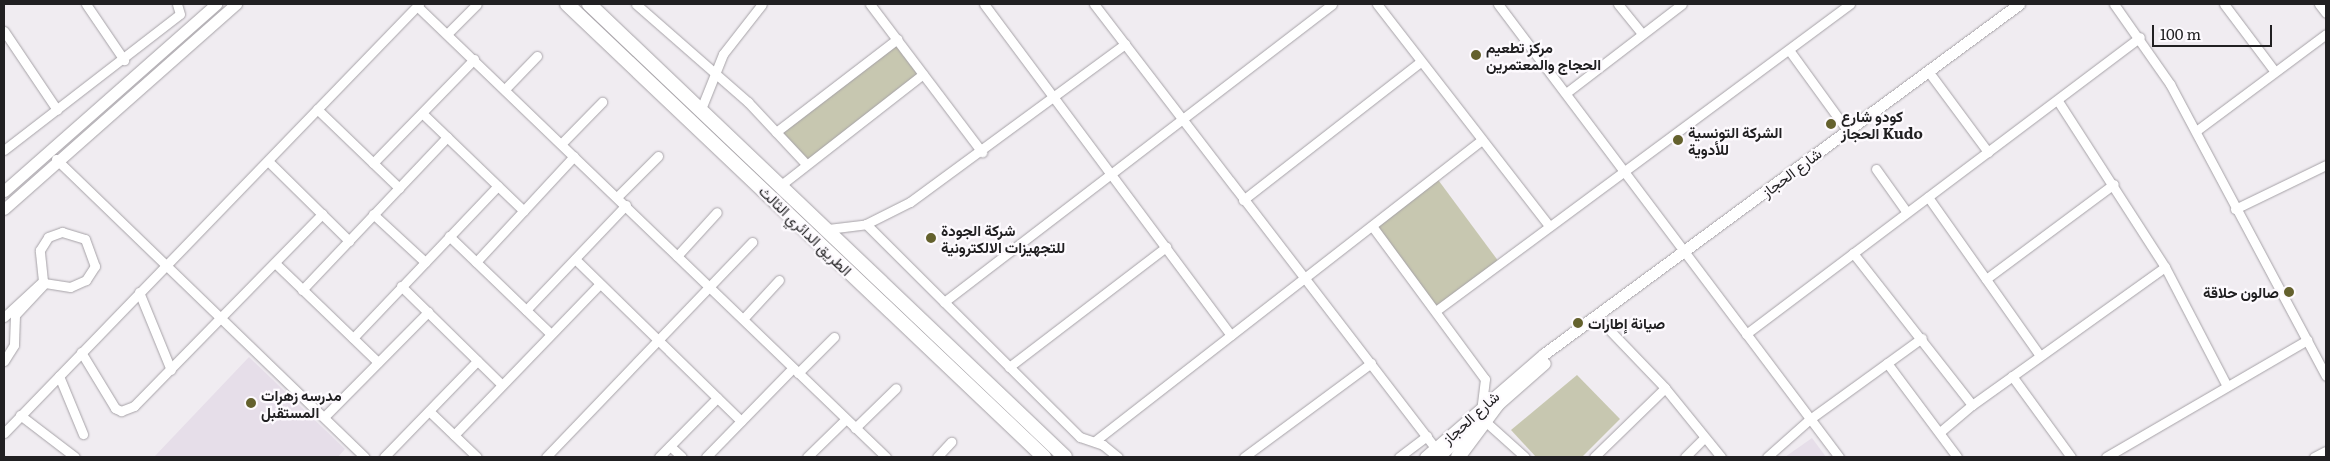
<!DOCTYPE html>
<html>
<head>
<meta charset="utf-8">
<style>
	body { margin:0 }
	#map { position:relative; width:2330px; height:461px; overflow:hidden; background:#f0ecf1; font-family:Literata,Vazirmatn,serif }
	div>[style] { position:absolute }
	.built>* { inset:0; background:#e6dee9 }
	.green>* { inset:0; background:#c7c7b0 }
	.roads { filter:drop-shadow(0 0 1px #a6a2a7) drop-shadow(0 0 1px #a6a2a7) }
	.minor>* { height:9px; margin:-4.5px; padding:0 4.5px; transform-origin:4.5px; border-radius:4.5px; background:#fff }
	.major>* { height:11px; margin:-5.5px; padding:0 5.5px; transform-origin:5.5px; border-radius:5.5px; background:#fff }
	.highway>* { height:14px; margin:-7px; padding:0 7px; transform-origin:7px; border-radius:7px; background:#fff }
	.dots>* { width:14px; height:14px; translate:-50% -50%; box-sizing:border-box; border:2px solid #fdfafe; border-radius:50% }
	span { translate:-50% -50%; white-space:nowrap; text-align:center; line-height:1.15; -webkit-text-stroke:4.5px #fdfafe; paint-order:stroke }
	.poi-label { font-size:15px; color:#212022; font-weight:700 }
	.left { translate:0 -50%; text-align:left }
	.right { translate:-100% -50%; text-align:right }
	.street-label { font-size:15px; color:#212022 }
	.frame { position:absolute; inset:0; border:5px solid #212022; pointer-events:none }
	.scale { position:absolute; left:2152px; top:25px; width:120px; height:22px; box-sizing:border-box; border:2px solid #212022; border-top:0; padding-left:6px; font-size:15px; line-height:18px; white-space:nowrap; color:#212022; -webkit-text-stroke:4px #fdfafe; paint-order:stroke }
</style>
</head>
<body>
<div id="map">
	<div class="built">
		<div style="clip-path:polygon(249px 357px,345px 449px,338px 457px,154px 457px)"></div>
		<div style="clip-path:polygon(1812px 438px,1826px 457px,1785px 457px)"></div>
	</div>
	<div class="green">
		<div style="clip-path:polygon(898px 38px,924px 72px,805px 162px,776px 131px)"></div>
		<div style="clip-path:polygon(1436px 177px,1499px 262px,1437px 309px,1372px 226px)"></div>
		<div style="clip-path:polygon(1577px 375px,1620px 419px,1582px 457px,1536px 457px,1511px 430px)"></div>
	</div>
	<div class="roads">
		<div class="minor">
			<div style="left:86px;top:4px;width:68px;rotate:55.8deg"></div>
			<div style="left:636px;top:4px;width:149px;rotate:41.2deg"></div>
			<div style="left:748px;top:102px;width:83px;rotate:46.9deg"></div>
			<div style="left:870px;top:4px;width:186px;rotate:52.9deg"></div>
			<div style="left:984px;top:4px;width:413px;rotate:53.3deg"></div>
			<div style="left:1094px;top:4px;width:561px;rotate:52.46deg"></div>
			<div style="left:1377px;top:4px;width:281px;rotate:52.2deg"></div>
			<div style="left:1498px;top:4px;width:567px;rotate:53.03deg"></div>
			<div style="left:1618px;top:4px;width:38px;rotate:51deg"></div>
			<div style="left:2114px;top:4px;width:98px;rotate:55deg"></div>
			<div style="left:2170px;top:84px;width:331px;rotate:61.9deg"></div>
			<div style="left:2224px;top:4px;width:81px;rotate:53deg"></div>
			<div style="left:2319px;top:4px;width:11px;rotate:52deg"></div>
			<div style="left:417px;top:6px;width:651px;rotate:43.88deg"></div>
			<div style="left:4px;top:31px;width:95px;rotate:56.1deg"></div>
			<div style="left:447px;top:34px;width:42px;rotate:-45deg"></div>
			<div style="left:1789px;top:50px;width:99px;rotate:54.1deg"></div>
			<div style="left:1928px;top:71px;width:101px;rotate:53.5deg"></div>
			<div style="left:505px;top:89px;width:46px;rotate:-45.9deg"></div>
			<div style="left:1566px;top:93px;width:146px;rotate:-37.5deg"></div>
			<div style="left:2058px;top:101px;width:197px;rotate:57.2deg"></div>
			<div style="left:2165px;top:267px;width:134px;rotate:62.5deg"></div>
			<div style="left:317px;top:109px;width:114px;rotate:43.9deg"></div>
			<div style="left:701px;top:109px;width:59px;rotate:-68.2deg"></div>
			<div style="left:723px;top:54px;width:63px;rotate:-52deg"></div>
			<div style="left:422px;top:113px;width:141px;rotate:43.9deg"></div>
			<div style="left:2196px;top:131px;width:162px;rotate:-36.7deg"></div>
			<div style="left:776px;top:132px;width:153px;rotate:-37.5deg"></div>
			<div style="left:561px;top:144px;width:59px;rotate:-45.7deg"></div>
			<div style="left:4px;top:150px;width:222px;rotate:-37.7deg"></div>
			<div style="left:180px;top:14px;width:10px;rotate:-107deg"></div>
			<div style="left:56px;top:159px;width:429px;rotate:44deg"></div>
			<div style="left:268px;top:161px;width:114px;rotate:44.6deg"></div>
			<div style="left:373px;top:163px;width:145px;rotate:-45.8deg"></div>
			<div style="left:1876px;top:169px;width:52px;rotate:54.5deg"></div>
			<div style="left:781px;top:185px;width:180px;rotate:-38deg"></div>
			<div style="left:617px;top:197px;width:58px;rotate:-45deg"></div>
			<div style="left:1928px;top:197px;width:194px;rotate:54.8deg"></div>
			<div style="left:1243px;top:200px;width:224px;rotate:-37.9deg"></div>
			<div style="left:2235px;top:209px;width:101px;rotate:-25.8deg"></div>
			<div style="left:373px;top:214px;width:71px;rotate:42.7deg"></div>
			<div style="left:866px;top:224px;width:302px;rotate:44.9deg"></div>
			<div style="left:1080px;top:437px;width:24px;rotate:19deg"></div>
			<div style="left:1103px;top:445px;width:19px;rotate:39deg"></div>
			<div style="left:1372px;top:226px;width:190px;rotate:53.6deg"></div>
			<div style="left:1485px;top:379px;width:26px;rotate:97deg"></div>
			<div style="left:828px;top:229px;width:38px;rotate:-7deg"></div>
			<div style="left:866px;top:224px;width:49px;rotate:-26.6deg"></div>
			<div style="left:910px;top:202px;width:267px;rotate:-36.3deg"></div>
			<div style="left:449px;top:236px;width:141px;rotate:43.9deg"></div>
			<div style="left:1853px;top:253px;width:193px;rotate:51.9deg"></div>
			<div style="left:1972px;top:405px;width:237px;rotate:-35.6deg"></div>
			<div style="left:677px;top:256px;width:59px;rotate:-47.7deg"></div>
			<div style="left:575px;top:259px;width:232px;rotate:44.3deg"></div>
			<div style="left:476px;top:262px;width:144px;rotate:-47.2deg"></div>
			<div style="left:275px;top:263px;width:143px;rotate:43.9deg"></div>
			<div style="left:1986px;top:279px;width:159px;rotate:-36.6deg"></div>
			<div style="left:401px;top:286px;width:141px;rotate:44.4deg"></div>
			<div style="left:302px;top:290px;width:211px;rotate:-46.5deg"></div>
			<div style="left:139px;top:292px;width:84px;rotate:67.7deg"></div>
			<div style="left:944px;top:302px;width:489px;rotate:-37.5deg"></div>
			<div style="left:526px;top:310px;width:145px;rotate:-46.4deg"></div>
			<div style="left:1437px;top:310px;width:514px;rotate:-36.54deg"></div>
			<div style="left:4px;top:317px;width:53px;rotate:-42.7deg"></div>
			<div style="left:43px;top:281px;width:31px;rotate:-96deg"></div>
			<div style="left:40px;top:250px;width:15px;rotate:-58deg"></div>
			<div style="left:48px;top:237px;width:15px;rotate:-20deg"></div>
			<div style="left:62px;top:232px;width:24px;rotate:17deg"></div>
			<div style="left:85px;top:239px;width:29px;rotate:70deg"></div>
			<div style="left:95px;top:266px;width:17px;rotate:123deg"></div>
			<div style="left:86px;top:280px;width:17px;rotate:156deg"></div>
			<div style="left:70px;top:287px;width:25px;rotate:-171deg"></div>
			<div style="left:45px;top:283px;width:44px;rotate:133.2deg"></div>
			<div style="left:15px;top:315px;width:30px;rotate:92deg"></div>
			<div style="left:14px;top:345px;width:19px;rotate:122deg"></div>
			<div style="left:1597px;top:317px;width:98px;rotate:46.2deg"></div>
			<div style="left:1665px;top:388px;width:89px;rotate:50.9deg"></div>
			<div style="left:743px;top:319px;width:53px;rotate:-47.3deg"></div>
			<div style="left:1746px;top:334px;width:493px;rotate:-37deg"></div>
			<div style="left:353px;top:338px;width:210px;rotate:-46.4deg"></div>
			<div style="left:81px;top:352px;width:66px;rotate:58.7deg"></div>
			<div style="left:115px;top:408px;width:7px;rotate:27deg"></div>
			<div style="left:121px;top:411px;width:14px;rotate:-21deg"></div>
			<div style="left:134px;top:406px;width:269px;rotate:-45.6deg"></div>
			<div style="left:1887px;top:363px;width:117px;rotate:53.3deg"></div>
			<div style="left:1009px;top:367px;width:198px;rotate:-37.4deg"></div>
			<div style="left:798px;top:373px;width:51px;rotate:-45deg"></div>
			<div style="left:59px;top:376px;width:63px;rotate:67.5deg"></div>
			<div style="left:2012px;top:376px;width:100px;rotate:53.9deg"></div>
			<div style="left:429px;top:411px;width:66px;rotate:43.8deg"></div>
			<div style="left:20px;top:415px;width:69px;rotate:37.4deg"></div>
			<div style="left:324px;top:417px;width:148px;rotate:-45.3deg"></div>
			<div style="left:1486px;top:422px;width:52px;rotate:41.9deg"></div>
			<div style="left:855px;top:428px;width:57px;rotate:-44.3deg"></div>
			<div style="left:1940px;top:432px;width:42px;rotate:-40.2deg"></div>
			<div style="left:4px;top:433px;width:597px;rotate:-45.95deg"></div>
			<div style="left:454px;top:435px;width:210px;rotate:-46deg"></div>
			<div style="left:1095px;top:441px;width:489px;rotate:-37.9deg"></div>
			<div style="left:670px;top:446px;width:16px;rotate:43deg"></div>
			<div style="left:384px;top:457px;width:134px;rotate:-45.9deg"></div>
			<div style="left:546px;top:457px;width:298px;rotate:-46.2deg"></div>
			<div style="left:659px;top:457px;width:83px;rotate:-45.5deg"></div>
			<div style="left:706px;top:457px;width:124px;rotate:-45.7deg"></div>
			<div style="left:807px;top:457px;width:54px;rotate:-44.3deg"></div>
			<div style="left:937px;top:457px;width:21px;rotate:-47deg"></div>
			<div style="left:1244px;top:457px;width:158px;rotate:-36.5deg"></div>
			<div style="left:1399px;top:457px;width:35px;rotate:-37deg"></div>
			<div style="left:1594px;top:457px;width:99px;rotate:-44.2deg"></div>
			<div style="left:1685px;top:457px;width:27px;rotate:-45deg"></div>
			<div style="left:1767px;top:457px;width:57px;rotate:-41.5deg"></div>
			<div style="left:1810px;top:419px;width:138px;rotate:-35.9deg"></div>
			<div style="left:2106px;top:457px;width:233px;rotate:-30.2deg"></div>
			<div style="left:2314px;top:457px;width:13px;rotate:-27deg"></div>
		</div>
		<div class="major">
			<div style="left:4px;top:191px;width:283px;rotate:-41.4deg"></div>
			<div style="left:4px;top:209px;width:310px;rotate:-41.5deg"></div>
			<div style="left:1425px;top:457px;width:157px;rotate:-40.9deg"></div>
			<div style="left:1544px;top:354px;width:590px;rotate:-36.38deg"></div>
			<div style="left:1438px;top:457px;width:142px;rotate:-41.3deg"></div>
		</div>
		<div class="highway">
			<div style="left:567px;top:4px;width:658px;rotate:43.52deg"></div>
			<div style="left:589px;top:4px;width:657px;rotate:43.58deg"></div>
			<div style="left:1458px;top:457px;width:69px;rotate:-53.3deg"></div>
		</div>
	</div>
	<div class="dots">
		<div style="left:1476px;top:55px;background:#64612d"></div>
		<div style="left:1831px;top:124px;background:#64612d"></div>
		<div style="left:1678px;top:140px;background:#64612d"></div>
		<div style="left:931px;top:238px;background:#64612d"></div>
		<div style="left:2289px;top:292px;background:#64612d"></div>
		<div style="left:1578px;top:323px;background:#64612d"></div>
		<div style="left:251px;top:403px;background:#64612d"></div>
	</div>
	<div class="poi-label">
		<span class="left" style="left:1486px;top:55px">مركز تطعيم<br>الحجاج والمعتمرين</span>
		<span class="left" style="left:1841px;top:124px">كودو شارع<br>الحجاز Kudo</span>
		<span class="left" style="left:1688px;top:140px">الشركة التونسية<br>للأدوية</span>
		<span class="left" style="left:941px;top:238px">شركة الجودة<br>للتجهيزات الالكترونية</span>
		<span class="right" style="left:2279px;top:292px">صالون حلاقة</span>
		<span class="left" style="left:1588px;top:323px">صيانة إطارات</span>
		<span class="left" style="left:261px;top:403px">مدرسه زهرات<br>المستقبل</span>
	</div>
	<div class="street-label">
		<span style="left:1791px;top:172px;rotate:-37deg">شارع الحجاز</span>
		<span style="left:806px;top:230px;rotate:44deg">الطريق الدائري الثالث</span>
		<span style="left:1470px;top:417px;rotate:-42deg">شارع الحجاز</span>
	</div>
	<div class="frame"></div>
	<div class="scale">100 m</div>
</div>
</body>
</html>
